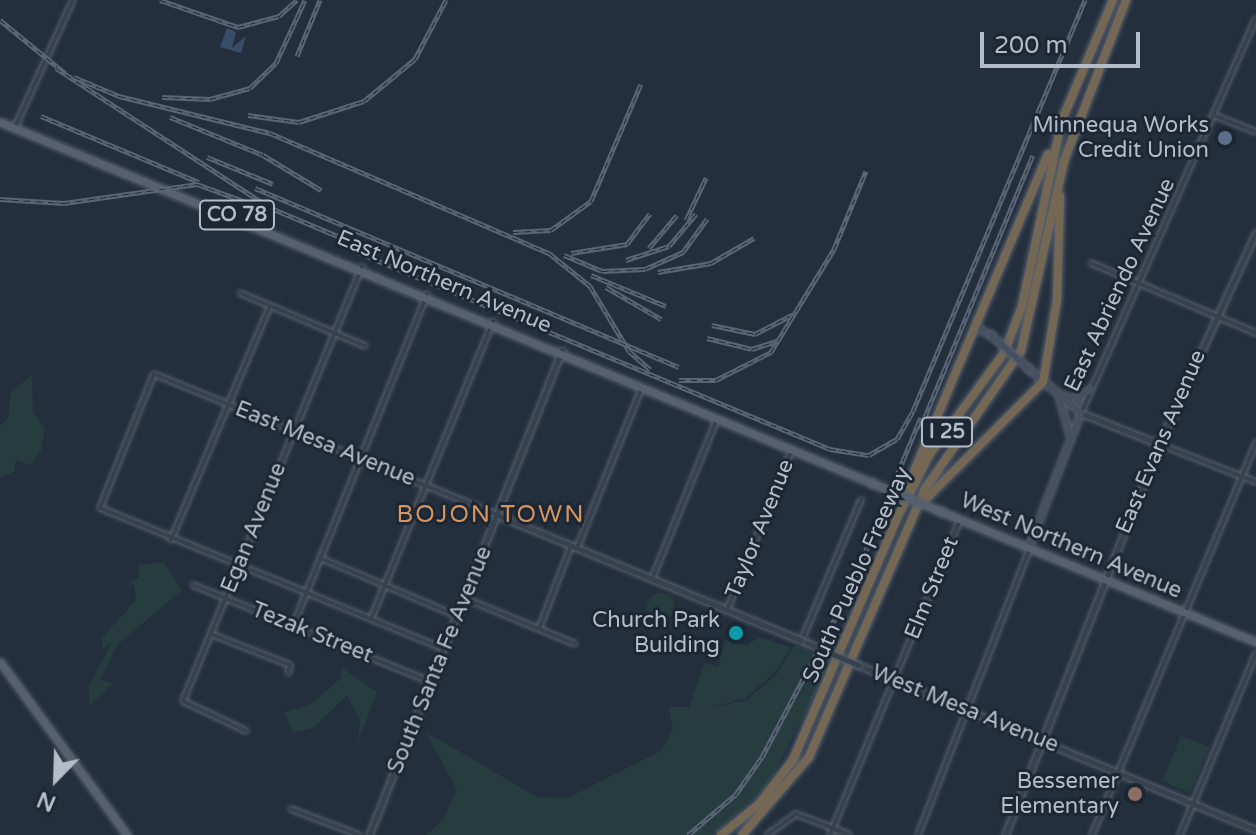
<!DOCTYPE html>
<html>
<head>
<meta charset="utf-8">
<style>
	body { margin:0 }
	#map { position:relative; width:1256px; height:835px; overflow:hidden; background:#242f3e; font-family:"Varela Round",sans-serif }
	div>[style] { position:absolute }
	.green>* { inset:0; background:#263c3f }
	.round { border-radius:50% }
	.water>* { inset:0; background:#394c67 }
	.roads { filter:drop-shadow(0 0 2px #565f6c) drop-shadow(0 0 2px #565f6c) }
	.minor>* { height:4px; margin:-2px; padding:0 2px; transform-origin:2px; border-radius:2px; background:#38414e }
	.tertiary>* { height:5px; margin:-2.5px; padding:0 2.5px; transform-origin:2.5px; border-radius:2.5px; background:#38414e }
	.secondary>* { height:6px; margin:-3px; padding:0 3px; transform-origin:3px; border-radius:3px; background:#465061 }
	.primary>* { height:7px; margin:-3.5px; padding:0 3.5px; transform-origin:3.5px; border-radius:3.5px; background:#56606e }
	.motorway>* { height:8px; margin:-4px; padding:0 4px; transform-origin:4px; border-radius:4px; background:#746855 }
	.rail>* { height:5px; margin-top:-2.5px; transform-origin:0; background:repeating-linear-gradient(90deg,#1d2633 0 6px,#5a6575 0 12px); box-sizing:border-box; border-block:2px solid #5a6575 }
	.bridges { filter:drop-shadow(0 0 2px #565f6c) drop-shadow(0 0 2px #565f6c) }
	.tertiary-bridge>* { height:5px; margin:-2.5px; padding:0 2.5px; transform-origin:2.5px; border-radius:2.5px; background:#38414e }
	.secondary-bridge>* { height:6px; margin:-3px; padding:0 3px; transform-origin:3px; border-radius:3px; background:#465061 }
	.primary-bridge>* { height:7px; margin:-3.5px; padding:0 3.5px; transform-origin:3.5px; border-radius:3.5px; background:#56606e }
	.dots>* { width:22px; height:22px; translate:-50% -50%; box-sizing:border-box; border:4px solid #1d2633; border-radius:50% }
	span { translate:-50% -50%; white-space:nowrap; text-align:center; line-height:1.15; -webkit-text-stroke:6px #1d2633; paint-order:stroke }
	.shield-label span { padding:2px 6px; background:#1d2633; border:2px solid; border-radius:6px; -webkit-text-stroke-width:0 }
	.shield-label { font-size:20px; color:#b4bcc9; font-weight:700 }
	.poi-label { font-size:22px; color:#b4bcc9 }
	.right { translate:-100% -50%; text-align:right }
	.street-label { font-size:22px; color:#b4bcc9 }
	.neighbourhood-label { font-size:24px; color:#d59563; letter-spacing:2px }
	.north { position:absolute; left:16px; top:739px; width:80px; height:80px; -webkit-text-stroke:6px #1d2633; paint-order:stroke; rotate:203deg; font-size:22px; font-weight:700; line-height:32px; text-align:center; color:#b4bcc9 }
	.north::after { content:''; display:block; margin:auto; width:28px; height:36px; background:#b4bcc9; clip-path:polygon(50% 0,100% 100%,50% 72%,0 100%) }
	.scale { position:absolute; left:980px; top:32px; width:160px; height:36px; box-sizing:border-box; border:4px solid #b4bcc9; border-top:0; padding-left:10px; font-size:24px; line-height:28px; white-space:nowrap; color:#b4bcc9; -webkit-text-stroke:6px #1d2633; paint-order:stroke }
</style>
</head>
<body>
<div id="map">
	<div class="green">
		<div style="clip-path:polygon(32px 375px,33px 413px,45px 428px,41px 451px,31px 465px,16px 460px,14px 472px,0 477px,0 426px,8px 418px,11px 392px)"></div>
		<div style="clip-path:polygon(163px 562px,182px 590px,117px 645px,100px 680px,113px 684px,89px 705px,89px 687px,112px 642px,102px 650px,102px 638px,136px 600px,134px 584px,125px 586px,139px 577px,138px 565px)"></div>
		<div class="round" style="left:647px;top:593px;width:28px;height:28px"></div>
		<div style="clip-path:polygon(759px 637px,791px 647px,775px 672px,746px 698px,701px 710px,747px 700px,777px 674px,795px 645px,833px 661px,766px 788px,713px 835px,426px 835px,443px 820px,457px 790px,426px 732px,537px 797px,568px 798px,662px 750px,673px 729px,669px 707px,690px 707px,704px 662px,718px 667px,726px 639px,747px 646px)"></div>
		<div style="clip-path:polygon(342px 668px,377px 692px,358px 742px,360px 720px,347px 695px,313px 728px,293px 733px,285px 712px,311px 704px,341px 678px)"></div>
		<div style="clip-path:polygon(1181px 736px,1210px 747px,1190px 793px,1162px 781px)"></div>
	</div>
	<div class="water">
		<div style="clip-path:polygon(227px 28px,236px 32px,232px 48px,246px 36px,241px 53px,220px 47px)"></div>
	</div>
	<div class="roads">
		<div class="minor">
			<div style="left:1216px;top:116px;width:43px;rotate:21.8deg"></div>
			<div style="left:16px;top:125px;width:137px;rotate:-65.5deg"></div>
			<div style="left:1091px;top:263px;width:179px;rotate:23deg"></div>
			<div style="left:240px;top:293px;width:136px;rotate:23deg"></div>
			<div style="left:1081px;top:413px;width:431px;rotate:-66.1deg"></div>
			<div style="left:1159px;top:444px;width:104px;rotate:21.4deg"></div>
			<div style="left:171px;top:540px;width:254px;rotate:-67.1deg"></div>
			<div style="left:577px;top:548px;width:174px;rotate:-68deg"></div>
			<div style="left:320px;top:558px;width:149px;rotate:22.9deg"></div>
			<div style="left:652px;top:579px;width:173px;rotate:-67.9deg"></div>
			<div style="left:193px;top:585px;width:257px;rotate:22.2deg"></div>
			<div style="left:464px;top:598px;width:120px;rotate:22.5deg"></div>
			<div style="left:727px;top:610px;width:174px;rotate:-68deg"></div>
			<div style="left:371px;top:619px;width:322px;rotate:-67.7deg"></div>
			<div style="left:293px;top:626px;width:358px;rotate:-68deg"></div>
			<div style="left:539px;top:629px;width:89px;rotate:-68.9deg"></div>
			<div style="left:211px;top:634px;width:85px;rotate:21.4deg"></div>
			<div style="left:290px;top:665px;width:8px;rotate:104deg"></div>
			<div style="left:804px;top:635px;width:147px;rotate:-67.1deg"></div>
			<div style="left:444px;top:649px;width:372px;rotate:-157.7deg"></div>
			<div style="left:100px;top:508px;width:144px;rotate:-68.1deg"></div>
			<div style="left:154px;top:374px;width:371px;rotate:22.3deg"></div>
			<div style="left:246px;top:731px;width:70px;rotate:-154.5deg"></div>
			<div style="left:183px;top:701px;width:470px;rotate:-67.6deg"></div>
			<div style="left:291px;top:809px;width:73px;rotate:20.9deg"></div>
			<div style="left:767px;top:835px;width:36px;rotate:-36deg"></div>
			<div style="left:796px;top:814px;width:40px;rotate:21deg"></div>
			<div style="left:830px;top:835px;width:342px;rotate:-67.6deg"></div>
			<div style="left:918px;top:835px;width:306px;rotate:-68.7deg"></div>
			<div style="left:1092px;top:835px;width:426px;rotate:-67.3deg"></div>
			<div style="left:1180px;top:835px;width:197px;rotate:-67.3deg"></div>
		</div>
		<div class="tertiary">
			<div style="left:1081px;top:413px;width:84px;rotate:21.7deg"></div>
			<div style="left:497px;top:515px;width:335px;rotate:22.4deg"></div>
			<div style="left:858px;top:665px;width:431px;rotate:22.5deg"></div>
			<div style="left:833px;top:828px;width:17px;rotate:24deg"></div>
			<div style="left:369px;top:835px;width:522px;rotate:-68.3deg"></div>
			<div style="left:1005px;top:835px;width:420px;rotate:-68.5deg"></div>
			<div style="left:1159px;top:444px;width:233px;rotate:-65.4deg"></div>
		</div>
		<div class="secondary">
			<div style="left:979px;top:329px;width:13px;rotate:27deg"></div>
			<div style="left:1059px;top:395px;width:17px;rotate:13deg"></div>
			<div style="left:1076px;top:399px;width:18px;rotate:-34deg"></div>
			<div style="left:1060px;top:400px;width:35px;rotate:74deg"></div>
			<div style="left:1029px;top:547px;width:144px;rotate:-68.8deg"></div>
			<div style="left:1081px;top:413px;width:68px;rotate:-139.8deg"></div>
		</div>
		<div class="primary">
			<div style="left:0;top:122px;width:944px;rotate:22.49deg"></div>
			<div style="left:940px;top:511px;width:342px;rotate:22.5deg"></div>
			<div style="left:0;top:662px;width:215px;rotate:53.7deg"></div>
		</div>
		<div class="motorway">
			<div style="left:904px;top:495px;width:370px;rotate:-67.1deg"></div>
			<div style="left:925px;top:500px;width:167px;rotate:-45deg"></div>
			<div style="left:1043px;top:382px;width:83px;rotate:-80.3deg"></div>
			<div style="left:1057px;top:300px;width:104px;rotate:-88.3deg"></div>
			<div style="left:721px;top:835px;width:49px;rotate:-39.2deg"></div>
			<div style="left:759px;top:804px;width:56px;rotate:-52.3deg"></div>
			<div style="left:793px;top:760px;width:266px;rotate:-66.7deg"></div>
			<div style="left:898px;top:516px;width:70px;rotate:-62.7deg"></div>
			<div style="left:930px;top:454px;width:125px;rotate:-53.8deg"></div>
			<div style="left:1004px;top:353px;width:50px;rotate:-69deg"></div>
			<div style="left:1022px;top:306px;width:190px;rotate:-77.9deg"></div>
			<div style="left:1062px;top:120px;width:130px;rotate:-67deg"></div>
			<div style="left:742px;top:835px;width:103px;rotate:-49.3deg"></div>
			<div style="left:809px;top:757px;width:292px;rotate:-66.6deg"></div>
			<div style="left:925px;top:489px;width:168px;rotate:-55.2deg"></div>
			<div style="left:1021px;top:351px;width:195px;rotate:-77.2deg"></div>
			<div style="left:1064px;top:161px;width:173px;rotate:-68.9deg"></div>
		</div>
	</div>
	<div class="rail">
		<div style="left:160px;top:0;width:83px;rotate:19.1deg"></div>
		<div style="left:238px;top:27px;width:42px;rotate:-15deg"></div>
		<div style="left:279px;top:16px;width:24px;rotate:-42deg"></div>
		<div style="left:0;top:20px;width:84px;rotate:39.2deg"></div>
		<div style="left:297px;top:56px;width:61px;rotate:-67.7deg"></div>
		<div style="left:56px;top:68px;width:257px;rotate:33.1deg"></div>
		<div style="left:271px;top:208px;width:103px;rotate:22.8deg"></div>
		<div style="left:74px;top:77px;width:49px;rotate:22.9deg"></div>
		<div style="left:119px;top:96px;width:155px;rotate:13.8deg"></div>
		<div style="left:270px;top:133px;width:304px;rotate:23.3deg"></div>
		<div style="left:549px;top:253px;width:53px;rotate:38.8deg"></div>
		<div style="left:590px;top:286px;width:76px;rotate:59deg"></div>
		<div style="left:629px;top:351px;width:28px;rotate:41deg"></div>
		<div style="left:162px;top:97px;width:48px;rotate:2.4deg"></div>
		<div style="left:210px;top:99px;width:41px;rotate:-15.4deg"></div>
		<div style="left:250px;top:88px;width:36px;rotate:-44deg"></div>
		<div style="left:276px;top:63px;width:69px;rotate:-65.3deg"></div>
		<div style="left:248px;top:115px;width:51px;rotate:7.8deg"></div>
		<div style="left:299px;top:122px;width:68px;rotate:-17.9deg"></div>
		<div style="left:364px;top:101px;width:66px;rotate:-39.5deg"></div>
		<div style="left:415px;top:59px;width:67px;rotate:-62.3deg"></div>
		<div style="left:41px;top:116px;width:171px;rotate:22.7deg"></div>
		<div style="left:170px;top:117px;width:100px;rotate:22.2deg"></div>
		<div style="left:263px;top:155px;width:68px;rotate:31.1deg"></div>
		<div style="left:207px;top:157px;width:71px;rotate:22.2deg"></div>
		<div style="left:255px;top:188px;width:460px;rotate:22.9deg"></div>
		<div style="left:0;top:199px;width:64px;rotate:3.6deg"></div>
		<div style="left:64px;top:203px;width:134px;rotate:-8.1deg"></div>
		<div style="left:197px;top:184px;width:55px;rotate:20.1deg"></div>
		<div style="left:686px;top:220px;width:47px;rotate:-64.5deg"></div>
		<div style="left:513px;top:232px;width:38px;rotate:-3deg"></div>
		<div style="left:551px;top:230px;width:49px;rotate:-35.9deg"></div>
		<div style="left:591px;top:201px;width:127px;rotate:-66.9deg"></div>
		<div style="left:649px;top:248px;width:43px;rotate:-49.7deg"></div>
		<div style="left:350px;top:249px;width:520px;rotate:22.62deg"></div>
		<div style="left:830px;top:449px;width:39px;rotate:9deg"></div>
		<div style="left:869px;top:455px;width:32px;rotate:-30deg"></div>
		<div style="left:897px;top:439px;width:32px;rotate:-60deg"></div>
		<div style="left:913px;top:411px;width:446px;rotate:-67.3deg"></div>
		<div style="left:571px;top:253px;width:57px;rotate:-9.1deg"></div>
		<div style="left:627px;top:244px;width:38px;rotate:-53deg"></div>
		<div style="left:564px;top:255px;width:41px;rotate:22.8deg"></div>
		<div style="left:602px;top:271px;width:43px;rotate:-2.7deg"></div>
		<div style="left:645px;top:269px;width:42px;rotate:-24.1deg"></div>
		<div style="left:683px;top:252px;width:41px;rotate:-54deg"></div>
		<div style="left:626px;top:260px;width:45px;rotate:-18deg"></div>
		<div style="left:669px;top:246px;width:42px;rotate:-49.8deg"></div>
		<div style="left:658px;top:272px;width:54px;rotate:-9.6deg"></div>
		<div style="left:711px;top:263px;width:50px;rotate:-30.2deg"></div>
		<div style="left:591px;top:275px;width:81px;rotate:22.5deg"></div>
		<div style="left:606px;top:287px;width:64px;rotate:30.2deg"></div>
		<div style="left:712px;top:325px;width:44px;rotate:11.8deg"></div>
		<div style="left:755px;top:334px;width:42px;rotate:-27.2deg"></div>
		<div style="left:707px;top:338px;width:46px;rotate:13.7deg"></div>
		<div style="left:752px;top:349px;width:26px;rotate:-18deg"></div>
		<div style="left:679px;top:380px;width:37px"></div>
		<div style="left:716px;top:380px;width:62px;rotate:-27deg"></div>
		<div style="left:771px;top:352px;width:121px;rotate:-58.5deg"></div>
		<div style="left:834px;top:249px;width:84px;rotate:-67.7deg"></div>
		<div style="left:920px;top:429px;width:296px;rotate:-67.6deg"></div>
		<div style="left:688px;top:835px;width:63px;rotate:-40.5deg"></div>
		<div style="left:736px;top:794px;width:45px;rotate:-54.9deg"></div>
		<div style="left:762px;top:757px;width:184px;rotate:-62.2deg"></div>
		<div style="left:848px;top:594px;width:191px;rotate:-67.6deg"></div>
	</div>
	<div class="bridges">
		<div class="tertiary-bridge">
			<div style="left:807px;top:643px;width:56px;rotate:23.3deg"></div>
		</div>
		<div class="secondary-bridge">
			<div style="left:991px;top:335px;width:51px;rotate:41.8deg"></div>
		</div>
		<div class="primary-bridge">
			<div style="left:872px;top:483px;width:74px;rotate:22.4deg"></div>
		</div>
	</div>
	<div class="dots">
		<div style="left:1225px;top:138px;background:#5c6f8a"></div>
		<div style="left:736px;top:633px;background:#0f9aa8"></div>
		<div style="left:1135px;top:794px;background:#8d6e63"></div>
	</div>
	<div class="shield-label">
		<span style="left:237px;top:215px">CO 78</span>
		<span style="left:947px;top:432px">I 25</span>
	</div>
	<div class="poi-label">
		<span class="right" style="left:1209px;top:138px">Minnequa Works<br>Credit Union</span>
		<span class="right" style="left:720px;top:633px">Church Park<br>Building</span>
		<span class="right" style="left:1119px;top:794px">Bessemer<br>Elementary</span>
	</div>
	<div class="street-label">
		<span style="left:444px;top:282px;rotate:23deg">East Northern Avenue</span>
		<span style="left:1120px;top:285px;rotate:-65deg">East Abriendo Avenue</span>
		<span style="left:1161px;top:442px;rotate:-67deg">East Evans Avenue</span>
		<span style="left:325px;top:444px;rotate:22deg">East Mesa Avenue</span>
		<span style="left:254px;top:528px;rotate:-68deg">Egan Avenue</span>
		<span style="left:760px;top:529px;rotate:-68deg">Taylor Avenue</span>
		<span style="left:1071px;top:546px;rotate:23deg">West Northern Avenue</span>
		<span style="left:857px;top:575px;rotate:-66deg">South Pueblo Freeway</span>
		<span style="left:932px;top:588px;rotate:-68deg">Elm Street</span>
		<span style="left:312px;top:633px;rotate:22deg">Tezak Street</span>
		<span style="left:440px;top:660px;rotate:-68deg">South Santa Fe Avenue</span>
		<span style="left:965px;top:709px;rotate:22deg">West Mesa Avenue</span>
	</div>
	<div class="neighbourhood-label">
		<span style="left:491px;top:515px">BOJON TOWN</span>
	</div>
	<div class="north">N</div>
	<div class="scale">200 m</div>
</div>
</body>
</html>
